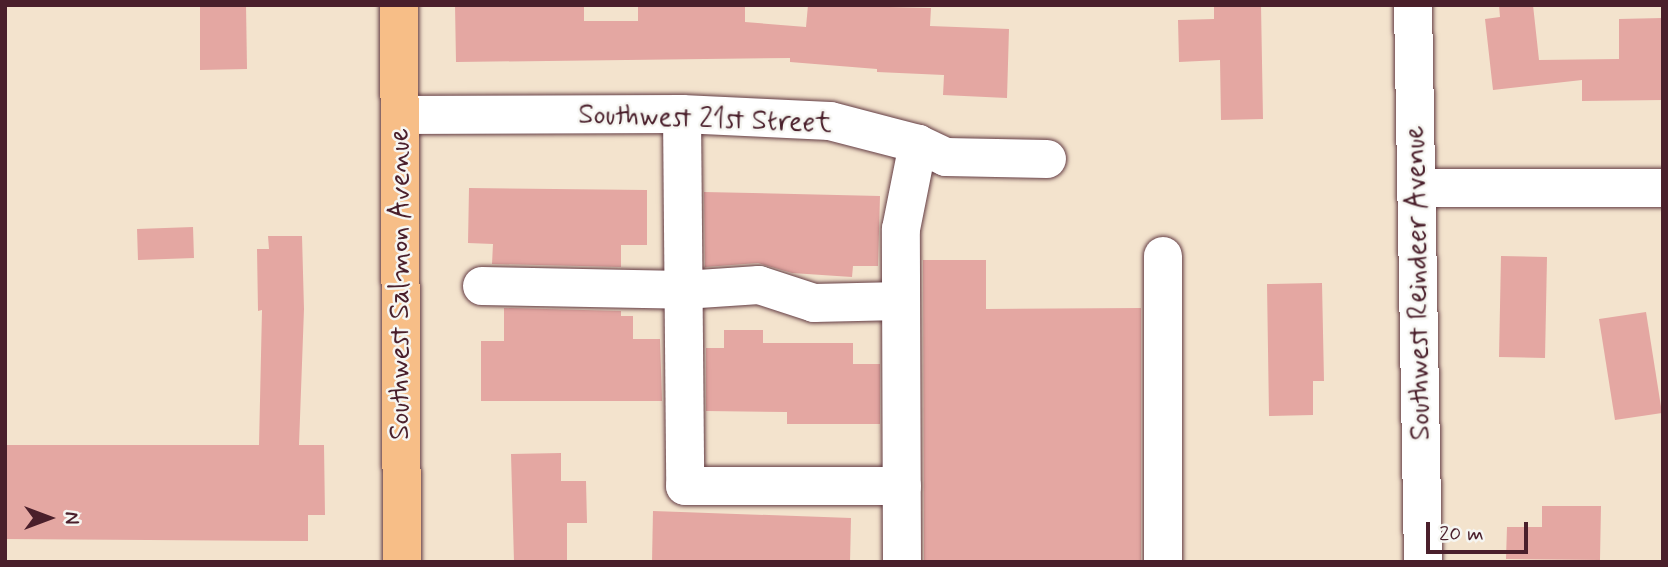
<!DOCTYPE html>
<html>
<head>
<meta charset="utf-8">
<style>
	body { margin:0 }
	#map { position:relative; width:1668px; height:567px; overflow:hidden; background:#f3e3cd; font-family:Mynerve,sans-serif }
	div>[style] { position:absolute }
	.building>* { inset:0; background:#e4a7a2 }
	.roads { filter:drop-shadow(0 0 2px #633c43) drop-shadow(0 0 2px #633c43) }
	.minor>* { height:38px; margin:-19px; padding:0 19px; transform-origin:19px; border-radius:19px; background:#fff }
	.major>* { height:38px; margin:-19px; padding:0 19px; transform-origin:19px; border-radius:19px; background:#f7be87 }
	span { translate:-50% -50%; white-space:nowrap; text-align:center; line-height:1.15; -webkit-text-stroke:5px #f6f6f2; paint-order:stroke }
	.street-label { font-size:28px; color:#4a1f2b }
	.frame { position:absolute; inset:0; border:7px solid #4a1f2b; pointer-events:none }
	.north { position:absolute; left:14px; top:483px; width:70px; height:70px; -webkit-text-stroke:5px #f6f6f2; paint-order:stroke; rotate:90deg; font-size:19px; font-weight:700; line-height:28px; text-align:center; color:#4a1f2b }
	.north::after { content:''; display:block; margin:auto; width:24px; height:32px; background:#4a1f2b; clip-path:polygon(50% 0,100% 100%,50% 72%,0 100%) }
	.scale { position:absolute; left:1426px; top:522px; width:102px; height:32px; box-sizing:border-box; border:4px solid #4a1f2b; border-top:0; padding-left:9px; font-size:21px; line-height:24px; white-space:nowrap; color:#4a1f2b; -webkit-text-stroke:5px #f6f6f2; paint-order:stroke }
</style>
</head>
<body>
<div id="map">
	<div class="building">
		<div style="clip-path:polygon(200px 5px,246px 5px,247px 69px,200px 70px)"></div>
		<div style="clip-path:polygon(455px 5px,584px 5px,584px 21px,638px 21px,638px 5px,745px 5px,745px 22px,806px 27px,808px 5px,931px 8px,930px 26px,1009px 29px,1007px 98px,943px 95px,944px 75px,877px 72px,877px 69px,790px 62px,790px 58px,456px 62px)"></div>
		<div style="clip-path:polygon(1214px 5px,1261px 5px,1263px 119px,1221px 120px,1220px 60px,1179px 62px,1178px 20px,1214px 19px)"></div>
		<div style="clip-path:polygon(1499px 5px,1533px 5px,1539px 60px,1619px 59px,1619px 19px,1662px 18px,1663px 100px,1582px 101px,1582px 80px,1493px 90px,1485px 19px,1500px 17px)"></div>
		<div style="clip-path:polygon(469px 188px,647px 190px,647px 245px,621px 245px,621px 267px,492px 264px,493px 244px,468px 243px)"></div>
		<div style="clip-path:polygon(704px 192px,880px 196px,878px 266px,853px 266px,852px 277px,792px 273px,758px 263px,705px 267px)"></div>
		<div style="clip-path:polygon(193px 227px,194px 258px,138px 260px,137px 229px)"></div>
		<div style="clip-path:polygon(268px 236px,302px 236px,304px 309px,299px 445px,324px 445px,325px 515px,308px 515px,308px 541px,5px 539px,5px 445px,259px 445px,262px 310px,258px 311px,257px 249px,269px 249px)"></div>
		<div style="clip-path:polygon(1501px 256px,1547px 257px,1545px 358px,1499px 357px)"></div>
		<div style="clip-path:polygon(923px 260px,986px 260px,986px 309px,1141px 308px,1141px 562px,924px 562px)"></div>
		<div style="clip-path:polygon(1322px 283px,1324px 381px,1313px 381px,1313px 415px,1269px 416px,1267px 284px)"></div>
		<div style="clip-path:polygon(504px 308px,621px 311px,621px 316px,633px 316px,633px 339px,660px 339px,662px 401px,481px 401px,481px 341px,504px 341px)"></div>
		<div style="clip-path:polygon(1646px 312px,1662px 413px,1615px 420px,1599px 319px)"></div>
		<div style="clip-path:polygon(724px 330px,763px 330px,763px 343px,853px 343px,853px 364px,880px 364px,880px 424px,787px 424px,787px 412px,706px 411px,706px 348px,724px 348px)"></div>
		<div style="clip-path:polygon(561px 453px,561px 481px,586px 481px,587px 523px,567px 523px,567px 562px,514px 562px,511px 454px)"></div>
		<div style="clip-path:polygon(1542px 506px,1601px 506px,1600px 560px,1506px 559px,1507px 527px,1542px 527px)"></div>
		<div style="clip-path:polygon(653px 511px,851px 518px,850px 562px,652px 562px)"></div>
	</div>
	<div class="roads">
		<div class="minor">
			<div style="left:1413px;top:5px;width:557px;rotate:88.97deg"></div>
			<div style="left:682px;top:114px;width:372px;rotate:89.5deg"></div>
			<div style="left:685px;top:486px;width:217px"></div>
			<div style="left:400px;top:115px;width:282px;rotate:-0.2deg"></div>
			<div style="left:682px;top:114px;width:148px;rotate:2.7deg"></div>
			<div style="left:830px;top:121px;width:91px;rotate:14.6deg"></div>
			<div style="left:918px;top:144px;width:31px;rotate:25deg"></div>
			<div style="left:946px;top:157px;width:101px;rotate:1.1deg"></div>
			<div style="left:1417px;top:188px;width:246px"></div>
			<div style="left:482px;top:286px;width:202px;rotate:1.1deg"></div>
			<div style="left:684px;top:290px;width:75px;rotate:-3.8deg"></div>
			<div style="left:759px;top:285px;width:58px;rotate:18.1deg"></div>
			<div style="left:814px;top:303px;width:87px;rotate:-1.3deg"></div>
			<div style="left:902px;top:562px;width:333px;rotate:-90.2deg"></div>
			<div style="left:901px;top:229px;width:87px;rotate:-78.7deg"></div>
			<div style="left:1163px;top:562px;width:306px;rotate:-90deg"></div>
		</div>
		<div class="major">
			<div style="left:399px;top:5px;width:557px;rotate:89.69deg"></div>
		</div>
	</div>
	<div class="street-label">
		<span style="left:705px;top:120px;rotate:2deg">Southwest 21st Street</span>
		<span style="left:1419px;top:283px;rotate:-91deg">Southwest Reindeer Avenue</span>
		<span style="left:401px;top:284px;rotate:-90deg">Southwest Salmon Avenue</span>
	</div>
	<div class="frame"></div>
	<div class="north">N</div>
	<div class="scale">20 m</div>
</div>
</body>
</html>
